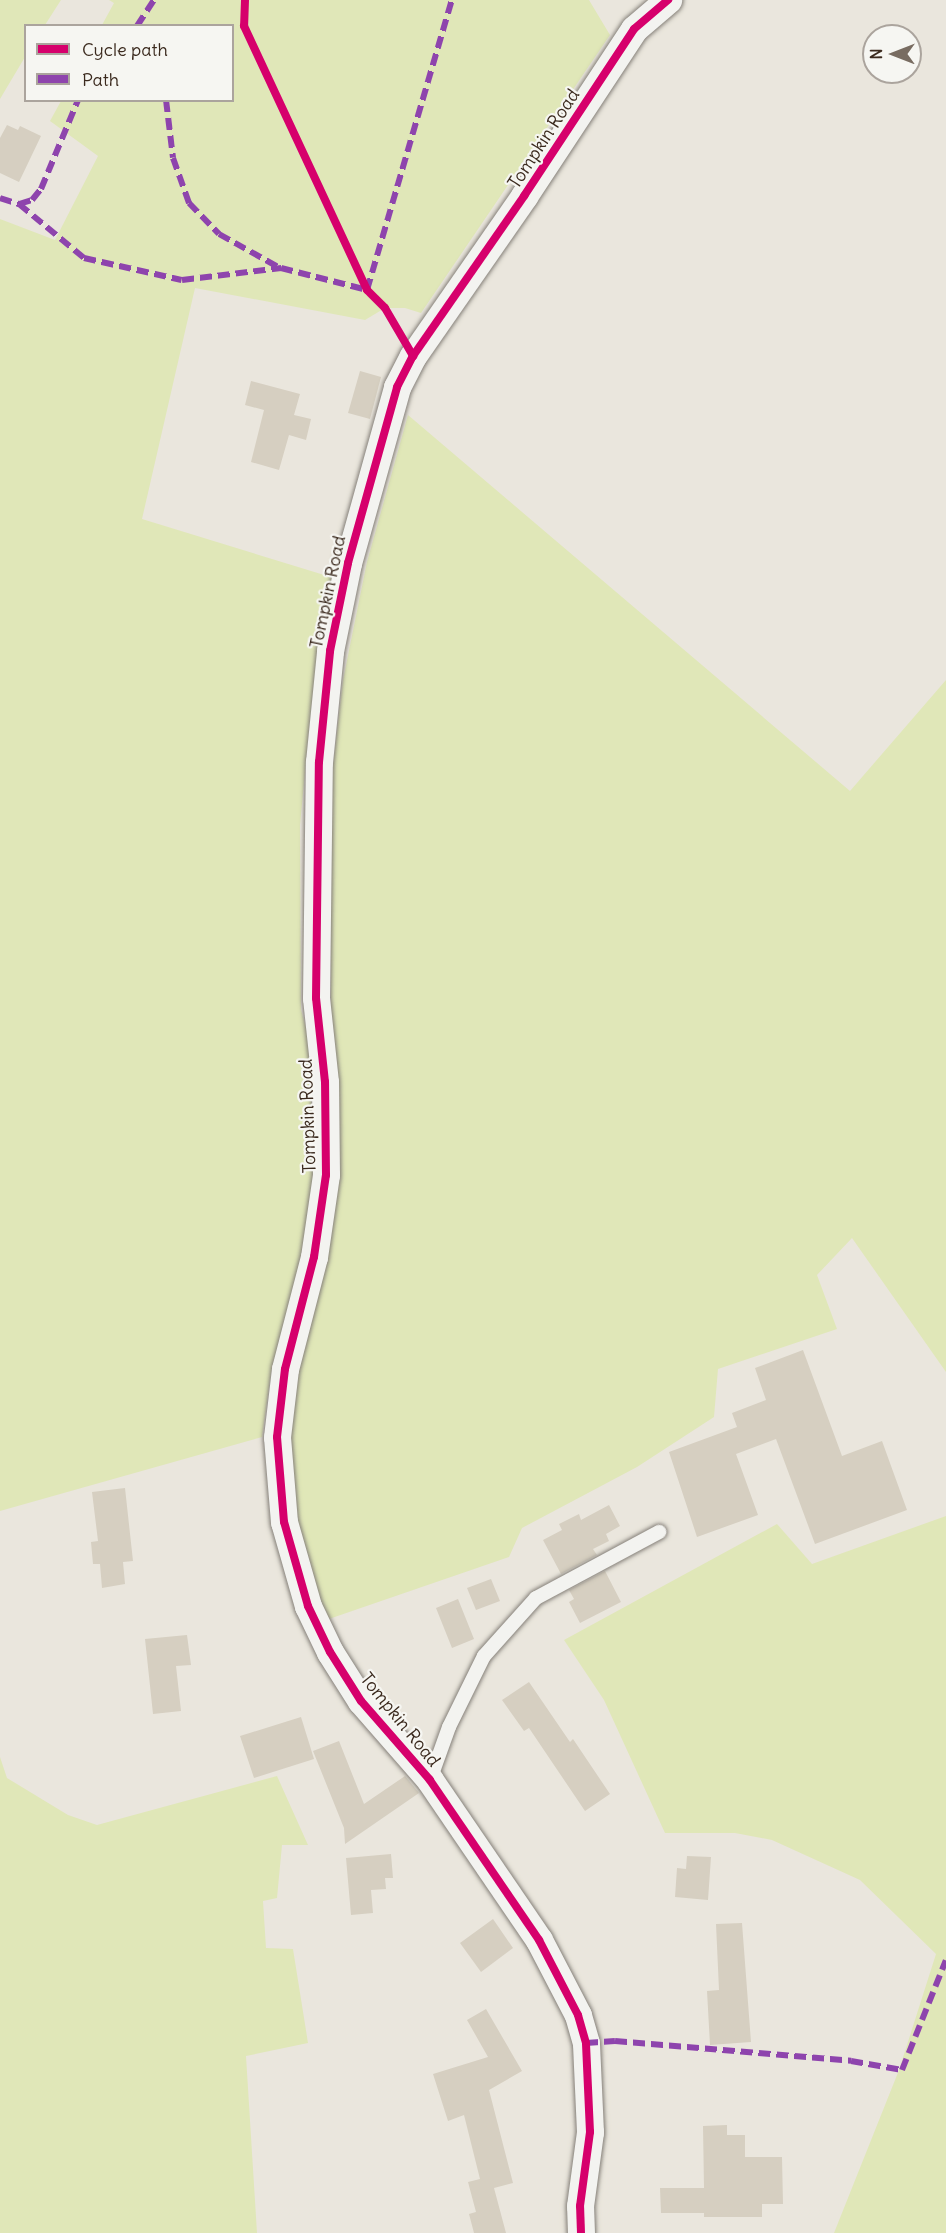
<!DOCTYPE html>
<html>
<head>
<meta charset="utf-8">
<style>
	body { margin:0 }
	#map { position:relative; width:946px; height:2233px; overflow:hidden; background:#eae6dd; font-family:Delius,sans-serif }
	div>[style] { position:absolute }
	.green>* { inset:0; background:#e0e7b8 }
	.building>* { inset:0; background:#d6cfc1 }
	.roads { filter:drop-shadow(0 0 2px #858079) drop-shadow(0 0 2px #858079) }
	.service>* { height:14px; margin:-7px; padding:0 7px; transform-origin:7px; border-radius:7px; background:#f3f3f0 }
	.minor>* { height:27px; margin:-13.5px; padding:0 13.5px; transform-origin:13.5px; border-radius:13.5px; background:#f3f3f0 }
	.quiet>* { height:6px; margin-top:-3px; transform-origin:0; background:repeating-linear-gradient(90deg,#8e44ad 0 12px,transparent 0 18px) }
	.cycleway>* { height:8px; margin:-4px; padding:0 4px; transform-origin:4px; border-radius:4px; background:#d6006c }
	span { translate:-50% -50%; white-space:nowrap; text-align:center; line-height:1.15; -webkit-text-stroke:4.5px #f6f6f2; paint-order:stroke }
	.street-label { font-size:18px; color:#3b2a1e }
	.legend { position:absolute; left:24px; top:24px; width:210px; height:78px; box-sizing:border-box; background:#f6f6f2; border:2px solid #aba49d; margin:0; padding:8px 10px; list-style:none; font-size:18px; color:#3b2a1e }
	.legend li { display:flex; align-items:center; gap:12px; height:30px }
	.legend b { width:30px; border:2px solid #aba49d }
	.north { position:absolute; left:862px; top:24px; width:60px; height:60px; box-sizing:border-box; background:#f6f6f2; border:2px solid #aba49d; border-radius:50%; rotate:270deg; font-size:16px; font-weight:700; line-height:24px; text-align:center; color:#3b2a1e }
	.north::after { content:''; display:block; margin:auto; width:21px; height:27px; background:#786c61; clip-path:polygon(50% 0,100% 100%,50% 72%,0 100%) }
</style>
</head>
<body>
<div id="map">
	<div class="green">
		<div style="clip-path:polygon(0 0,61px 0,45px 25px,26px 26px,25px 57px,0 99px)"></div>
		<div style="clip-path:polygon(109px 0,589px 0,610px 35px,421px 313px,405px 308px,385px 308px,365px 320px,195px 288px,142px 519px,334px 578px,311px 709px,300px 825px,301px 1010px,309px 1038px,314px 1176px,301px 1268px,271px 1373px,262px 1437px,0 1511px,0 219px,55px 240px,98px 156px,50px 121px,61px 101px,232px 100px,232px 26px,102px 25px,114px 3px)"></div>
		<div style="clip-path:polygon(408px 415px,850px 791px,946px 680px,946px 1372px,852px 1238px,817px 1275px,837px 1329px,718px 1369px,714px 1417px,637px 1467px,522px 1528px,509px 1557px,326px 1620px,296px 1535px,289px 1461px,295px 1363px,331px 1033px,331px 783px,343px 680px,367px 562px)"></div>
		<div style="clip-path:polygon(946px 1516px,946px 2233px,834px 2233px,899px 2070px,936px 1954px,860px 1880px,772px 1840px,735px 1833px,665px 1833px,604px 1700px,564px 1640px,777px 1524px,812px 1564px)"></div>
		<div style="clip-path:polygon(0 1757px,7px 1778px,68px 1815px,97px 1825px,277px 1776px,308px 1845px,282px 1845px,277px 1898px,263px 1901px,266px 1948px,293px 1949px,308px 2043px,246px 2056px,257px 2233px,0 2233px)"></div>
	</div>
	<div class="building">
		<div style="clip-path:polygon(7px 125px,18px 130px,20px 126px,41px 136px,19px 182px,0 173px,0 138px)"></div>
		<div style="clip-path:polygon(360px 371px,381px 377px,370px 419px,348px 413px)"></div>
		<div style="clip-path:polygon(251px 381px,300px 394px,294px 415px,311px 419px,306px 440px,289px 435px,279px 470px,251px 462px,264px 410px,245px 405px)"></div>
		<div style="clip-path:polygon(803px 1350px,842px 1456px,882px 1441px,907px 1510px,815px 1544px,776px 1439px,736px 1454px,758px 1515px,697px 1537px,669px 1452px,737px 1427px,732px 1413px,766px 1400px,755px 1368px)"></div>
		<div style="clip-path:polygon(125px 1488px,133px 1561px,123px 1562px,125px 1584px,102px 1588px,100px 1564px,93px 1564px,91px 1542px,98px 1541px,92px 1492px)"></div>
		<div style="clip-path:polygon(609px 1505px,620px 1526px,606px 1534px,609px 1541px,593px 1549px,597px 1555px,561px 1574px,543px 1540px,562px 1530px,559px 1524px,579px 1514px,581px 1520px)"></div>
		<div style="clip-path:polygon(605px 1571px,621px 1602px,580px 1623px,569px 1602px,574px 1599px,569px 1590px)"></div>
		<div style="clip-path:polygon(491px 1579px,500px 1601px,476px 1610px,467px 1588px)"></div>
		<div style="clip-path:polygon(458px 1599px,474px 1639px,452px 1648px,436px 1608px)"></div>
		<div style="clip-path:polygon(187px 1635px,191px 1665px,176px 1666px,181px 1711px,153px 1714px,145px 1639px)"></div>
		<div style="clip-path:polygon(529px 1682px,570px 1742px,573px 1739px,610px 1794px,585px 1811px,529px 1728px,524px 1731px,502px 1700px)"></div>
		<div style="clip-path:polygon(301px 1717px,314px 1759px,254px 1778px,240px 1736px)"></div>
		<div style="clip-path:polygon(339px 1741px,364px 1804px,405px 1776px,419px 1793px,345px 1844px,344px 1828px,313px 1751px)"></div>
		<div style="clip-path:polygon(391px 1854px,393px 1878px,385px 1878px,386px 1889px,371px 1890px,373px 1913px,351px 1915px,346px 1858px)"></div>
		<div style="clip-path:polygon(687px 1856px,711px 1857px,708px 1900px,675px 1897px,677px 1868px,686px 1869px)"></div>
		<div style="clip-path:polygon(493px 1919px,513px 1948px,481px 1972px,460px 1943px)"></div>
		<div style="clip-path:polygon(742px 1923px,751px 2042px,710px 2045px,707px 1991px,719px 1990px,716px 1924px)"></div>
		<div style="clip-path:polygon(486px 2009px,522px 2071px,489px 2090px,513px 2183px,494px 2188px,506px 2233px,474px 2233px,469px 2214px,476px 2212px,468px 2182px,480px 2179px,464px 2115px,448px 2121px,433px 2074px,488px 2057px,467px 2020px)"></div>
		<div style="clip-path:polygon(727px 2125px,727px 2135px,745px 2135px,745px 2157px,782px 2157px,783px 2204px,762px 2204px,762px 2217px,704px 2217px,704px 2213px,661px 2213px,660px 2188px,704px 2188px,703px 2126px)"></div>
	</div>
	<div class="roads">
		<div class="service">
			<div style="left:430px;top:1780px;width:56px;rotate:-70.3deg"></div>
			<div style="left:449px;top:1727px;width:79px;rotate:-63.8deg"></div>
			<div style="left:484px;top:1656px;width:78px;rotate:-48.1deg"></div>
			<div style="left:536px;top:1598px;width:140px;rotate:-28.2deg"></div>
		</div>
		<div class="minor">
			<div style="left:581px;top:2233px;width:27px;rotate:-92deg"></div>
			<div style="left:580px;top:2206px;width:75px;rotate:-82.3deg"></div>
			<div style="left:590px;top:2132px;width:89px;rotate:-92.6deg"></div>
			<div style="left:586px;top:2043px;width:29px;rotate:-106deg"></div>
			<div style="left:578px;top:2015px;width:85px;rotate:-117.5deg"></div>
			<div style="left:539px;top:1940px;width:194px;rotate:-124.3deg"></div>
			<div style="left:430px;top:1780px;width:105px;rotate:-131.1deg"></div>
			<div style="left:361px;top:1701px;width:58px;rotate:-122.3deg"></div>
			<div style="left:330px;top:1652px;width:51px;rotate:-115.6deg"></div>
			<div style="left:308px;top:1606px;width:87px;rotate:-105.9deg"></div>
			<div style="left:284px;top:1522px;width:85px;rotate:-94.7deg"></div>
			<div style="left:277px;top:1437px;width:68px;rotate:-83.3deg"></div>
			<div style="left:285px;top:1369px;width:116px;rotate:-75.5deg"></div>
			<div style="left:314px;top:1257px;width:83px;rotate:-81.7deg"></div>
			<div style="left:326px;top:1175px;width:93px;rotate:-90.6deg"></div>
			<div style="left:325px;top:1082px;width:84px;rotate:-96.1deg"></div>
			<div style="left:316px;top:998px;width:236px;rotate:-89.3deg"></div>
			<div style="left:319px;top:762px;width:112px;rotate:-84.3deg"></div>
			<div style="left:330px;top:651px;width:90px;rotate:-78.4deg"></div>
			<div style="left:348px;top:563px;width:183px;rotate:-74.4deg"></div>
			<div style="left:397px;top:387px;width:35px;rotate:-63deg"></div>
			<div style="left:413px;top:356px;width:195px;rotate:-55.2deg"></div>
			<div style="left:524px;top:196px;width:200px;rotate:-56.6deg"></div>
			<div style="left:634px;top:29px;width:45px;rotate:-40.5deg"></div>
		</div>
	</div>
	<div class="quiet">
		<div style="left:137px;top:26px;width:31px;rotate:-57deg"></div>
		<div style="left:166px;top:100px;width:58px;rotate:83.1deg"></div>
		<div style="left:173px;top:158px;width:48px;rotate:70.4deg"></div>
		<div style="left:189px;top:203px;width:43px;rotate:45.9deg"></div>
		<div style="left:219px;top:234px;width:70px;rotate:29.1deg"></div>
		<div style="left:0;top:198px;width:20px;rotate:18deg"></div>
		<div style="left:19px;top:204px;width:85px;rotate:39.7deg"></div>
		<div style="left:84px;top:258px;width:100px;rotate:12.7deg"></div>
		<div style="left:182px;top:280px;width:100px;rotate:-6.9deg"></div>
		<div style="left:281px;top:268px;width:89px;rotate:14.3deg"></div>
		<div style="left:19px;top:204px;width:14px;rotate:-17deg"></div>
		<div style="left:32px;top:200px;width:14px;rotate:-51deg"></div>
		<div style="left:41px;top:189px;width:96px;rotate:-67.4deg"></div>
		<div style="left:367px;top:290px;width:302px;rotate:-73.7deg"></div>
		<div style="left:586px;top:2043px;width:29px;rotate:-4deg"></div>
		<div style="left:615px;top:2041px;width:237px;rotate:4.8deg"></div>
		<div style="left:851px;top:2061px;width:52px;rotate:10deg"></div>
		<div style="left:902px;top:2070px;width:118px;rotate:-68.2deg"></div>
	</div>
	<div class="cycleway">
		<div style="left:245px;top:0;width:26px;rotate:92deg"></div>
		<div style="left:244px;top:26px;width:291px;rotate:65deg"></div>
		<div style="left:367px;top:290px;width:25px;rotate:45deg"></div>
		<div style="left:385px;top:308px;width:56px;rotate:59.7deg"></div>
		<div style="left:581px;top:2233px;width:27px;rotate:-92deg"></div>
		<div style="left:580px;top:2206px;width:75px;rotate:-82.3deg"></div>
		<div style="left:590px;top:2132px;width:89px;rotate:-92.6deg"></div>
		<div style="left:586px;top:2043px;width:29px;rotate:-106deg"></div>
		<div style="left:578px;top:2015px;width:85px;rotate:-117.5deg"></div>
		<div style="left:539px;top:1940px;width:194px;rotate:-124.3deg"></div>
		<div style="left:430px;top:1780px;width:105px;rotate:-131.1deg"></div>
		<div style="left:361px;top:1701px;width:58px;rotate:-122.3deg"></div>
		<div style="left:330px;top:1652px;width:51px;rotate:-115.6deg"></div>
		<div style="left:308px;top:1606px;width:87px;rotate:-105.9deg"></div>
		<div style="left:284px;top:1522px;width:85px;rotate:-94.7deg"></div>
		<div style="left:277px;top:1437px;width:68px;rotate:-83.3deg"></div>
		<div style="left:285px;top:1369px;width:116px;rotate:-75.5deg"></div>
		<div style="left:314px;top:1257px;width:83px;rotate:-81.7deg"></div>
		<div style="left:326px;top:1175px;width:93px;rotate:-90.6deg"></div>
		<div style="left:325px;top:1082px;width:84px;rotate:-96.1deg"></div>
		<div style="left:316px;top:998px;width:236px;rotate:-89.3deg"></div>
		<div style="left:319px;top:762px;width:112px;rotate:-84.3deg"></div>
		<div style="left:330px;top:651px;width:90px;rotate:-78.4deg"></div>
		<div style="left:348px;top:563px;width:183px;rotate:-74.4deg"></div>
		<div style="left:397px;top:387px;width:35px;rotate:-63deg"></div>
		<div style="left:413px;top:356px;width:195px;rotate:-55.2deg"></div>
		<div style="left:524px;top:196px;width:200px;rotate:-56.6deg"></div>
		<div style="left:634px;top:29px;width:45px;rotate:-40.5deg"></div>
	</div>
	<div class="street-label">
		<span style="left:544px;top:139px;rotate:-57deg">Tompkin Road</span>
		<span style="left:328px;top:592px;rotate:-78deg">Tompkin Road</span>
		<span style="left:308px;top:1116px;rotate:-92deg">Tompkin Road</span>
		<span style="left:400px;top:1720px;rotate:51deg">Tompkin Road</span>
	</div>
	<ul class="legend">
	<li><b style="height:8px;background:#d6006c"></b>Cycle path</li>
	<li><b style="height:8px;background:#8e44ad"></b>Path</li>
	</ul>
	<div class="north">N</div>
</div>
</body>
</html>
